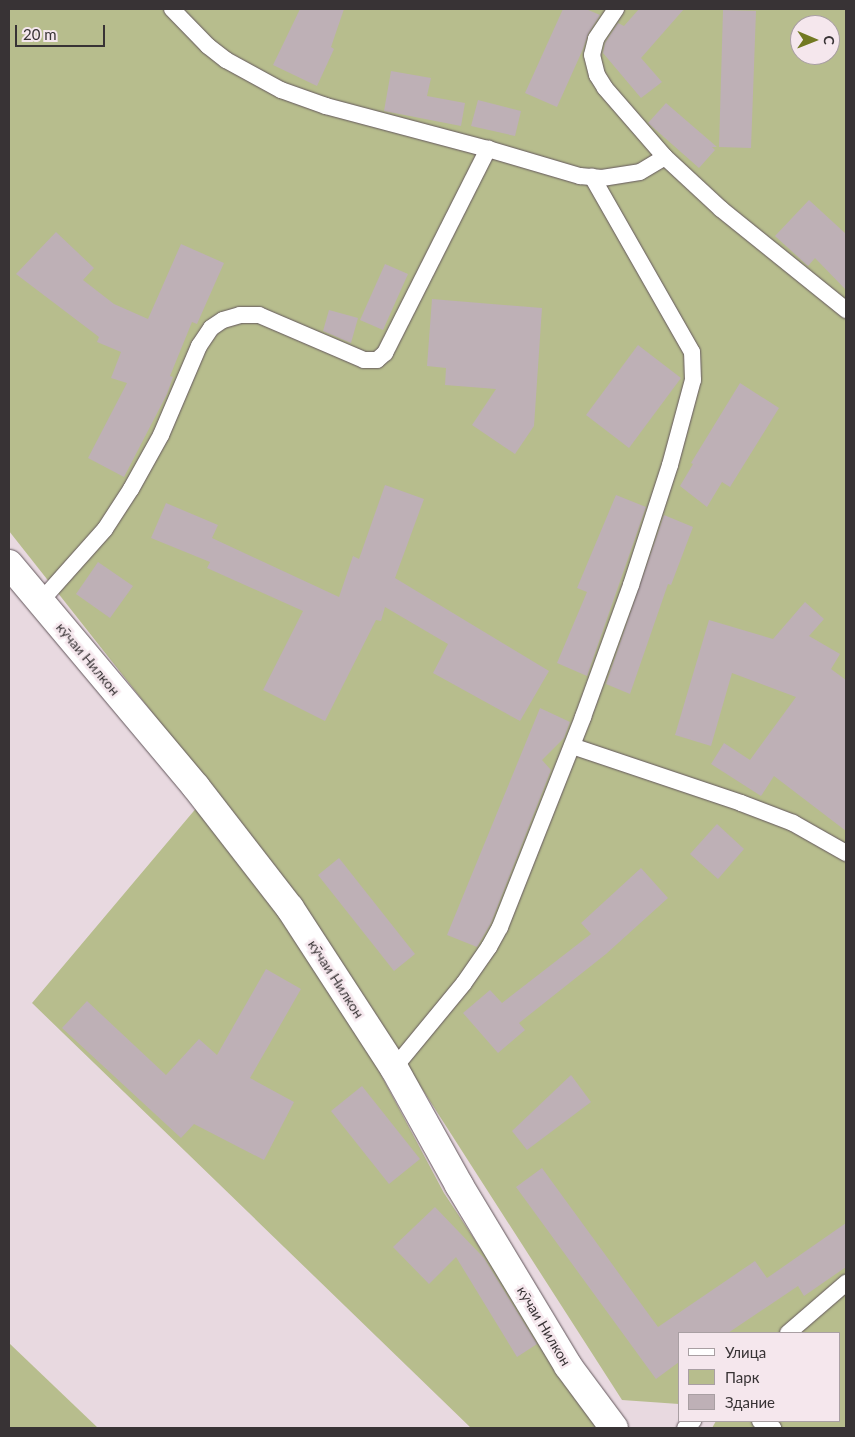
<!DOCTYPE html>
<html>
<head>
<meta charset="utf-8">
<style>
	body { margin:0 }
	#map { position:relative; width:855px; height:1437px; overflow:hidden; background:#e8d9e0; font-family:Lato,sans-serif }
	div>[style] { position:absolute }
	.green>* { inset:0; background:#b7bd8d }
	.building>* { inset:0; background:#beb0b6 }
	.roads { filter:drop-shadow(0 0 1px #62565b) drop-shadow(0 0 1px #62565b) }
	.lane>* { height:16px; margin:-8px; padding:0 8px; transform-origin:8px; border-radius:8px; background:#fff }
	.secondary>* { height:28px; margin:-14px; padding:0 14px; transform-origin:14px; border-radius:14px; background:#fff }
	span { translate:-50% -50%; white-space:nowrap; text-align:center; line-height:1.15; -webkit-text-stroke:5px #f5e7ed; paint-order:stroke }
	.street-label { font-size:14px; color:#383335 }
	.frame { position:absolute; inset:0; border:10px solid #383335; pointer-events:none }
	.legend { position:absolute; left:678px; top:1332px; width:162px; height:90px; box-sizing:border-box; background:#f5e7ed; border:1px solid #a99fa3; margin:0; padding:6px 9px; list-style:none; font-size:15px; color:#383335 }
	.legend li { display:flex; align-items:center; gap:10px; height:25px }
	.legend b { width:25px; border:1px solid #a99fa3 }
	.north { position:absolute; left:790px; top:15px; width:50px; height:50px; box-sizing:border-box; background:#f5e7ed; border:1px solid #a99fa3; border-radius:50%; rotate:91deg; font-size:14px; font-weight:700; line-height:20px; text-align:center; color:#383335 }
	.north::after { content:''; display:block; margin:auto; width:18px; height:22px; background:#727922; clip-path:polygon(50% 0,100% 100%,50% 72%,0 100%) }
	.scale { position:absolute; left:15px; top:25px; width:90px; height:22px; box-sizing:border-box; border:2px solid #383335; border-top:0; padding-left:6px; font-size:15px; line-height:18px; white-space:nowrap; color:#383335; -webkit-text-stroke:4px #f5e7ed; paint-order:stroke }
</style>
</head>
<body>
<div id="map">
	<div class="green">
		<div style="clip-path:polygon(evenodd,9px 9px,846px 9px,846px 1428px,712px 1428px,716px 1421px,839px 1421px,839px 1333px,679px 1333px,679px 1404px,622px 1400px,304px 905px,9px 531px,9px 9px,800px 25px,830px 25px,830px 55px,800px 55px,800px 25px)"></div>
		<div style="clip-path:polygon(198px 806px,338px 994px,444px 1193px,564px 1375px,604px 1428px,471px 1428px,32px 1003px)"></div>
		<div style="clip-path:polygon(9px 1343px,98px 1428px,9px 1428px)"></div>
	</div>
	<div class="building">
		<div style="clip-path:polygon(300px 9px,344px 9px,331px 47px,334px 49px,317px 86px,273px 65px)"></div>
		<div style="clip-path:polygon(563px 9px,586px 9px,600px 15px,588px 34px,583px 49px,557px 107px,525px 93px)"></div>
		<div style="clip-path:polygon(639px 9px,684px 9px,641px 58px,662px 82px,641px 98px,603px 53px,605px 43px,618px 23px,624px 26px)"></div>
		<div style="clip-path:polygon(723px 10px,756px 11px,751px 148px,719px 147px)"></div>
		<div style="clip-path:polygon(391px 71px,431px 78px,427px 96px,465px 103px,461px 126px,384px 111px)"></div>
		<div style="clip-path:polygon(478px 100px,521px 111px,515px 136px,471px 126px)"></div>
		<div style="clip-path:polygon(666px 103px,717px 147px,712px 147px,715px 150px,699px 168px,648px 123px)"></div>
		<div style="clip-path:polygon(809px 200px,846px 234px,846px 290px,815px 258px,808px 266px,775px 236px)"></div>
		<div style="clip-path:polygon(56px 232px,94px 268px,83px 280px,114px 304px,148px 319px,181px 244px,224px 263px,197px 324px,192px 322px,170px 376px,173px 377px,167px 394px,124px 477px,88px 458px,127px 383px,111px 378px,121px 352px,97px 342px,99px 337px,16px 274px)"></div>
		<div style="clip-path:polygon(385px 264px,408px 274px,383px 330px,360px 320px)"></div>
		<div style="clip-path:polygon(432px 299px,542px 308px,534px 426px,515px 454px,472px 425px,496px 389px,445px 385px,446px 368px,427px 366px)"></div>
		<div style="clip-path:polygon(329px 310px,358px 318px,351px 343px,323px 331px)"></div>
		<div style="clip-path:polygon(638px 345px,681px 378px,629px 448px,586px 415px)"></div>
		<div style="clip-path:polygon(740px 383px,779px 408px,730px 487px,722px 482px,707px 507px,680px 486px,693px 464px,691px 463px)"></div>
		<div style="clip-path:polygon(385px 485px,424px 499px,395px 578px,549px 671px,520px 721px,433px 673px,448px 644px,385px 607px,381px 621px,376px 620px,325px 721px,263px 690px,303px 611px,207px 568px,210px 562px,151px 538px,166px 503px,218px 525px,212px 538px,339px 597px,353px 556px,359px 559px)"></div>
		<div style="clip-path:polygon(616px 495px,646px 507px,587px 676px,557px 663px,587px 592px,577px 588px)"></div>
		<div style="clip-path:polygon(664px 515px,693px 527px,671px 585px,668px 584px,630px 694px,606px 684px)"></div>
		<div style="clip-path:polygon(98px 562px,133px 586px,110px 618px,76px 594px)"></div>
		<div style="clip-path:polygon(805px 602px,824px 619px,809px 636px,840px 654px,831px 669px,846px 680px,846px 831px,774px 776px,761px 796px,711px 764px,724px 743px,750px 760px,796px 697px,732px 673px,711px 746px,675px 735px,709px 620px,773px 639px)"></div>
		<div style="clip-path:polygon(540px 708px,570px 722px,564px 738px,542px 760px,551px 770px,491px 923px,477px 947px,447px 935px)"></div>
		<div style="clip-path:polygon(717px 824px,744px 849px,718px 879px,690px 854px)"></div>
		<div style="clip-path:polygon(339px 858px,415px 954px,394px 971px,318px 875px)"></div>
		<div style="clip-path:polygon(641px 868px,668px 898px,606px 954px,519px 1023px,525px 1030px,498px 1053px,463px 1013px,490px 990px,502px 1003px,591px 934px,581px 923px)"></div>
		<div style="clip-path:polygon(266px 969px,301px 989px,250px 1078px,294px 1102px,264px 1160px,194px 1124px,181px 1138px,62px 1028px,87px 1001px,166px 1075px,199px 1039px,217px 1055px)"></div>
		<div style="clip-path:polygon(571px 1075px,591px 1102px,527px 1150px,512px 1131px)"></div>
		<div style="clip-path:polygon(362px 1086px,420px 1159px,389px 1184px,331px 1111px)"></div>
		<div style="clip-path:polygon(542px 1168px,658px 1327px,755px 1261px,767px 1278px,846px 1223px,846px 1267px,804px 1296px,798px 1286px,728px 1333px,679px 1333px,679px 1362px,656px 1379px,516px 1187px)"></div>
		<div style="clip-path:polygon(435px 1207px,484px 1258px,537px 1344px,517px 1357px,456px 1257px,429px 1284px,393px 1247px)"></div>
	</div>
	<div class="roads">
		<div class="lane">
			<div style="left:172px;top:9px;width:52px;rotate:45.8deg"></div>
			<div style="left:208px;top:46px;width:23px;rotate:38deg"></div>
			<div style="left:226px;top:60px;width:63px;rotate:28.6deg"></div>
			<div style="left:281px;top:90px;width:48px;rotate:19.6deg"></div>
			<div style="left:326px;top:106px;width:168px;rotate:14.9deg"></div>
			<div style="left:616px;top:9px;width:36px;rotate:124deg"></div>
			<div style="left:596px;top:39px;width:16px;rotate:104deg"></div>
			<div style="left:592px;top:55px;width:21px;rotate:76deg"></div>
			<div style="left:597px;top:75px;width:15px;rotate:58deg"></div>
			<div style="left:605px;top:88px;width:91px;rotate:49deg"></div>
			<div style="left:665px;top:157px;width:76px;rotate:42.9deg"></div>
			<div style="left:721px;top:209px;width:161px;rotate:38.9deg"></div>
			<div style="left:40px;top:602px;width:98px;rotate:-48.3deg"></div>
			<div style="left:105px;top:529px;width:48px;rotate:-57deg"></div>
			<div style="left:131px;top:489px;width:62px;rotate:-60.9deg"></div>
			<div style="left:161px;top:435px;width:97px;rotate:-66.9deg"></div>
			<div style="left:199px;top:346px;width:22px;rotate:-56deg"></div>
			<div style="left:211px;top:328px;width:14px;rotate:-34deg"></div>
			<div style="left:223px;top:320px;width:18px;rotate:-16deg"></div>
			<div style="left:240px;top:315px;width:19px"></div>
			<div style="left:259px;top:315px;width:114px;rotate:23.2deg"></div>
			<div style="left:364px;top:360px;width:13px"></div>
			<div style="left:377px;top:360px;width:11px;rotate:-41deg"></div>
			<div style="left:385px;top:353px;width:229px;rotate:-63.2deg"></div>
			<div style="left:488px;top:149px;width:96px;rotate:16.4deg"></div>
			<div style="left:580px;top:176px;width:22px;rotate:5deg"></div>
			<div style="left:602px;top:178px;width:38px;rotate:-9deg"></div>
			<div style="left:640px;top:172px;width:29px;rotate:-31deg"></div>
			<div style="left:572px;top:746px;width:178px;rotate:18.6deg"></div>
			<div style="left:741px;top:803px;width:56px;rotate:21deg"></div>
			<div style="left:793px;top:823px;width:61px;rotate:29.5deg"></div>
			<div style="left:394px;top:1068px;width:110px;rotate:-50.5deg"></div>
			<div style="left:464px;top:983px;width:44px;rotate:-55.2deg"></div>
			<div style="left:489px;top:947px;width:23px;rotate:-61deg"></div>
			<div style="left:500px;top:927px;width:226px;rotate:-68.4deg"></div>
			<div style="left:583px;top:717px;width:140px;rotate:-70deg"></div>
			<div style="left:631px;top:585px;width:126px;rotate:-72deg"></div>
			<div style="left:670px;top:465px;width:88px;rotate:-74.9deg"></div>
			<div style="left:693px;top:380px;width:28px;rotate:-92deg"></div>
			<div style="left:692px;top:352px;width:202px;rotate:-119.7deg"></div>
			<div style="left:788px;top:1333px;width:77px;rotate:-40.8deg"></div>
			<div style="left:760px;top:1421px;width:15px;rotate:28deg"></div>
			<div style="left:685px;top:1428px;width:11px;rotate:-41deg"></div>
		</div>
		<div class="secondary">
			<div style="left:9px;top:564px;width:291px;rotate:50deg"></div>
			<div style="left:196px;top:787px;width:153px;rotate:52.2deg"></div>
			<div style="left:290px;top:908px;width:191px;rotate:57deg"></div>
			<div style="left:394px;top:1068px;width:134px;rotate:60.9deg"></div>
			<div style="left:459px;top:1185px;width:211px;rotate:58.9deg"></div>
			<div style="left:568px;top:1366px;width:77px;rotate:53.4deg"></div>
		</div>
	</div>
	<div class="street-label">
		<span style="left:88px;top:659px;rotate:50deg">кӯчаи Нилкон</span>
		<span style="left:336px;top:979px;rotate:57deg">кӯчаи Нилкон</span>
		<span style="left:544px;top:1326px;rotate:59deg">кӯчаи Нилкон</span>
	</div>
	<div class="frame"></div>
	<ul class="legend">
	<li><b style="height:6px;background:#fff"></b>Улица</li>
	<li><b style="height:14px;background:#b7bd8d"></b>Парк</li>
	<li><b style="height:14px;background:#beb0b6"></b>Здание</li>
	</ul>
	<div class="north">С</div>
	<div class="scale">20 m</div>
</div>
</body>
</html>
